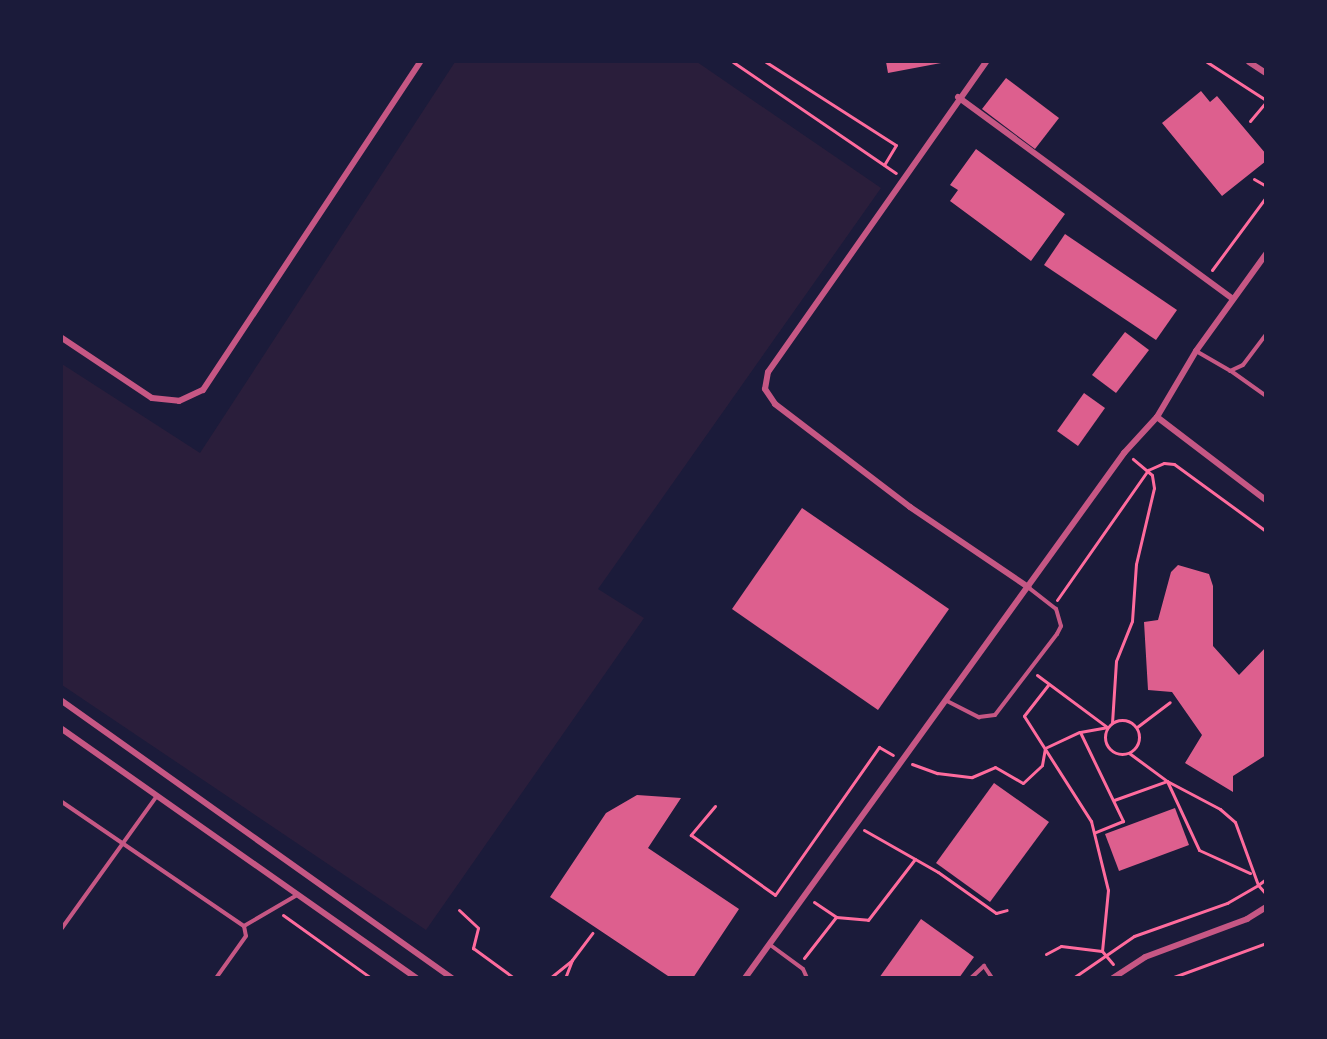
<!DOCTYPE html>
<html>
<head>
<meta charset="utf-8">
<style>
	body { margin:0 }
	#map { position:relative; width:1327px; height:1039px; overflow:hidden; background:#1b1b3a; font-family:"Fira Sans Condensed",sans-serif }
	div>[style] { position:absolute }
	.green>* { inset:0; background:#2a1e3b }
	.building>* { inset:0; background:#dd5f8e }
	.path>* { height:3px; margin:-1.5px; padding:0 1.5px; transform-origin:1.5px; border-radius:1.5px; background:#ff6b9d }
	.path>.ring { margin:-1.5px; padding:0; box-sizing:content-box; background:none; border:3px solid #ff6b9d; border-radius:50% }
	.service>* { height:4px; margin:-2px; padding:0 2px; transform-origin:2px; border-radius:2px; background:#c65784 }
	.minor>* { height:6px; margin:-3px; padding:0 3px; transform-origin:3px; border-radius:3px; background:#c65784 }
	span { translate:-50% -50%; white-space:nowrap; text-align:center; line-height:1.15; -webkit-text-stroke:5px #1b1b3a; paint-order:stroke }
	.frame { position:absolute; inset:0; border:63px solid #1b1b3a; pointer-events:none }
</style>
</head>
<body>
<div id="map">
	<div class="green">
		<div style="clip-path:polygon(455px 62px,697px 62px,881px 188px,598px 589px,644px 618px,426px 930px,62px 685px,62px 364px,200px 453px)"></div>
	</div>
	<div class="building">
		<div style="clip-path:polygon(886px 62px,941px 62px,941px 63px,888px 73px)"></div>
		<div style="clip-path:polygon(1006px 78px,1059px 118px,1035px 149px,982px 109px)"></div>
		<div style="clip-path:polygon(1201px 91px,1210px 102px,1217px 96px,1266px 154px,1266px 161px,1222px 196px,1162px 123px)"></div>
		<div style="clip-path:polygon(976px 149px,1065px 214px,1031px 261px,950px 201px,958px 190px,950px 185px)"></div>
		<div style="clip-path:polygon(1065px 234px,1177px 310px,1156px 340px,1044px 265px)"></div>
		<div style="clip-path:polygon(1125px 332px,1149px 350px,1116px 393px,1092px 375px)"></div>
		<div style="clip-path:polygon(1084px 393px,1105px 408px,1078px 446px,1057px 431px)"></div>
		<div style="clip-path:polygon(802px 508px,949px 609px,878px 710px,732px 609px)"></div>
		<div style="clip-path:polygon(1178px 565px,1209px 574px,1213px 586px,1213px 646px,1239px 675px,1266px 647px,1266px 755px,1233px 776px,1233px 792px,1185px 763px,1202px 735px,1172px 692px,1148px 690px,1144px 622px,1158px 620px,1171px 572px)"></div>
		<div style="clip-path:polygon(994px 783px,1049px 822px,990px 902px,936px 863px)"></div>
		<div style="clip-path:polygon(637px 795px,681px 798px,648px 848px,739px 909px,693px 978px,671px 978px,550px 897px,606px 813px)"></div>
		<div style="clip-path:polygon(1175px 808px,1189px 845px,1119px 871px,1105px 834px)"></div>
		<div style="clip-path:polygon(921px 919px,974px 957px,959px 978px,879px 978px)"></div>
	</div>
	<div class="path">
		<div style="left:733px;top:62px;width:197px;rotate:34.3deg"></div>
		<div style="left:766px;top:62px;width:154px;rotate:32.6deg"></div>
		<div style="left:896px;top:145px;width:23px;rotate:121deg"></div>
		<div style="left:1207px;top:62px;width:70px;rotate:32.8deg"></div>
		<div style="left:1250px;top:121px;width:25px;rotate:-50deg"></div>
		<div style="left:1254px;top:179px;width:14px;rotate:30deg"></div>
		<div style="left:1212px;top:270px;width:91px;rotate:-53.5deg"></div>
		<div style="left:1057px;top:600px;width:159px;rotate:-55deg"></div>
		<div style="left:1148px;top:470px;width:17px;rotate:-24deg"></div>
		<div style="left:1164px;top:463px;width:10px;rotate:6deg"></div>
		<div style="left:1174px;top:464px;width:114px;rotate:36.1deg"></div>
		<div style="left:1037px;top:675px;width:87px;rotate:36.6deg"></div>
		<div style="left:1048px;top:685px;width:39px;rotate:128deg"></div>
		<div style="left:1024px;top:716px;width:125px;rotate:57.5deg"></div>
		<div style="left:1091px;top:821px;width:71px;rotate:76.2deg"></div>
		<div style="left:1108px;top:890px;width:61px;rotate:95.6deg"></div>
		<div style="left:1102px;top:951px;width:17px;rotate:50deg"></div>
		<div class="ring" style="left:1105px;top:720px;width:31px;height:31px"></div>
		<div style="left:1112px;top:723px;width:62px;rotate:-86.3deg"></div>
		<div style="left:1116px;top:661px;width:43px;rotate:-68.2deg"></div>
		<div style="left:1132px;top:621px;width:57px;rotate:-86deg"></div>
		<div style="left:1136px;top:564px;width:78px;rotate:-76.7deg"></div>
		<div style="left:1154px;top:488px;width:13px;rotate:-99deg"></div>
		<div style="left:1152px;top:475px;width:25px;rotate:-140deg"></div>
		<div style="left:1137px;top:727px;width:41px;rotate:-37.1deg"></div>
		<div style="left:1080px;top:732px;width:99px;rotate:64.2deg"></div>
		<div style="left:1123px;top:821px;width:31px;rotate:158deg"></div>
		<div style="left:1129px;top:753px;width:47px;rotate:36.4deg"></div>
		<div style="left:1167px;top:781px;width:60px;rotate:27.8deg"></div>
		<div style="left:1220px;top:809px;width:20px;rotate:41deg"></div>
		<div style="left:1235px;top:822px;width:67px;rotate:69.9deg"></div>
		<div style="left:1258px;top:885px;width:10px;rotate:-37deg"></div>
		<div style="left:912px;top:764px;width:27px;rotate:20deg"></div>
		<div style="left:937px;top:773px;width:35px;rotate:7deg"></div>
		<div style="left:972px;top:777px;width:25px;rotate:-23deg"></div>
		<div style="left:995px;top:767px;width:32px;rotate:30deg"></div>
		<div style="left:1023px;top:783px;width:26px;rotate:-43deg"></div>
		<div style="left:1042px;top:765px;width:17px;rotate:-80deg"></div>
		<div style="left:1045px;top:748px;width:38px;rotate:-25deg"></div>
		<div style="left:1080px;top:732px;width:27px;rotate:-10deg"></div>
		<div style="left:1114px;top:800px;width:56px;rotate:-19.7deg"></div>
		<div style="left:1167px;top:781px;width:76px;rotate:65.1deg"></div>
		<div style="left:1199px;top:850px;width:56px;rotate:24.3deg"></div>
		<div style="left:715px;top:806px;width:38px;rotate:130deg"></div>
		<div style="left:691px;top:835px;width:103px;rotate:35.5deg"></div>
		<div style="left:775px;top:895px;width:181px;rotate:-54.9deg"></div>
		<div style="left:879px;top:747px;width:16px;rotate:30deg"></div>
		<div style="left:864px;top:830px;width:85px;rotate:29.6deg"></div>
		<div style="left:938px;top:872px;width:71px;rotate:35.3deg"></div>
		<div style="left:996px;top:913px;width:11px;rotate:-15deg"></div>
		<div style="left:814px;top:902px;width:27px;rotate:34deg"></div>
		<div style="left:836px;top:917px;width:32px;rotate:5deg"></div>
		<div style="left:868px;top:920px;width:77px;rotate:-52.4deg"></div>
		<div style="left:459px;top:910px;width:26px;rotate:43deg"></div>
		<div style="left:478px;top:928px;width:21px;rotate:104deg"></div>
		<div style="left:473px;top:948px;width:51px;rotate:36.2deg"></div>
		<div style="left:283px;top:915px;width:108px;rotate:35.6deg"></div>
		<div style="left:1046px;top:954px;width:17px;rotate:-28deg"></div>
		<div style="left:1061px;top:946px;width:41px;rotate:7deg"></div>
		<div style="left:804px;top:958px;width:52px;rotate:-52deg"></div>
		<div style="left:572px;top:960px;width:34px;rotate:-53deg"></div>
		<div style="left:550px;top:978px;width:28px;rotate:-39deg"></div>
		<div style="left:572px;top:960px;width:19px;rotate:111deg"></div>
		<div style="left:1073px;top:978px;width:74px;rotate:-34.5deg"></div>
		<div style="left:1134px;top:936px;width:99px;rotate:-19.5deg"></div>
		<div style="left:1227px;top:903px;width:36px;rotate:-30deg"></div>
		<div style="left:1258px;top:885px;width:12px;rotate:48deg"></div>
		<div style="left:1171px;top:978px;width:101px;rotate:-20.2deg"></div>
	</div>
	<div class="service">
		<div style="left:1196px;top:351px;width:39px;rotate:30deg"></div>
		<div style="left:1230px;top:371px;width:14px;rotate:-25deg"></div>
		<div style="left:1243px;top:365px;width:38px;rotate:-53deg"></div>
		<div style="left:1231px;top:371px;width:43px;rotate:35.5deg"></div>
		<div style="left:947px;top:701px;width:36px;rotate:27deg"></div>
		<div style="left:979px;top:717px;width:16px;rotate:-7deg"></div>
		<div style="left:995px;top:715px;width:102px;rotate:-52.6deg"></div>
		<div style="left:1057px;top:634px;width:9px;rotate:-63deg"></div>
		<div style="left:1061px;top:626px;width:18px;rotate:-106deg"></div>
		<div style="left:1056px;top:609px;width:36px;rotate:-142deg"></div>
		<div style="left:62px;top:802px;width:220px;rotate:34.3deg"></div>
		<div style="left:244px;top:926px;width:10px;rotate:79deg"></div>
		<div style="left:246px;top:936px;width:52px;rotate:125.5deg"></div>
		<div style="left:244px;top:926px;width:61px;rotate:-30.3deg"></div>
		<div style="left:62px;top:928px;width:163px;rotate:-54.3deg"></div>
		<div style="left:769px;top:944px;width:42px;rotate:36.3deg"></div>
		<div style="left:803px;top:969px;width:10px;rotate:66deg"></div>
		<div style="left:971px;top:978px;width:18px;rotate:-43deg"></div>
		<div style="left:984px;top:966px;width:14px;rotate:56deg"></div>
	</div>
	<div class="minor">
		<div style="left:986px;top:62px;width:379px;rotate:125.1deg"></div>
		<div style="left:768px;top:372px;width:17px;rotate:100deg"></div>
		<div style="left:765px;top:389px;width:18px;rotate:56deg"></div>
		<div style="left:775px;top:404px;width:170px;rotate:37.3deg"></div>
		<div style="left:910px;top:507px;width:143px;rotate:34.1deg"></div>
		<div style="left:1249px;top:62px;width:20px;rotate:33deg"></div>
		<div style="left:958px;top:97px;width:341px;rotate:36.3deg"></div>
		<div style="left:62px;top:338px;width:108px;rotate:33.7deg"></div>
		<div style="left:152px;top:398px;width:27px;rotate:6deg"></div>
		<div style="left:179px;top:401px;width:26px;rotate:-25deg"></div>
		<div style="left:203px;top:390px;width:393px;rotate:-56.5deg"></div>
		<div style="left:1157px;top:417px;width:137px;rotate:37.3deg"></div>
		<div style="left:62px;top:701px;width:478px;rotate:35.4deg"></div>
		<div style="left:62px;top:729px;width:433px;rotate:35.1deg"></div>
		<div style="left:745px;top:978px;width:648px;rotate:-54.17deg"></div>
		<div style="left:1124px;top:453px;width:49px;rotate:-47.5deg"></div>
		<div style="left:1157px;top:417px;width:77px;rotate:-59.4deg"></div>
		<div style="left:1196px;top:351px;width:120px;rotate:-54.2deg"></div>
		<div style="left:1113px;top:978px;width:38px;rotate:-33deg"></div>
		<div style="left:1145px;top:957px;width:109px;rotate:-20.4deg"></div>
		<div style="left:1247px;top:919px;width:22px;rotate:-32deg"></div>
	</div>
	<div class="frame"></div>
</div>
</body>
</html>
